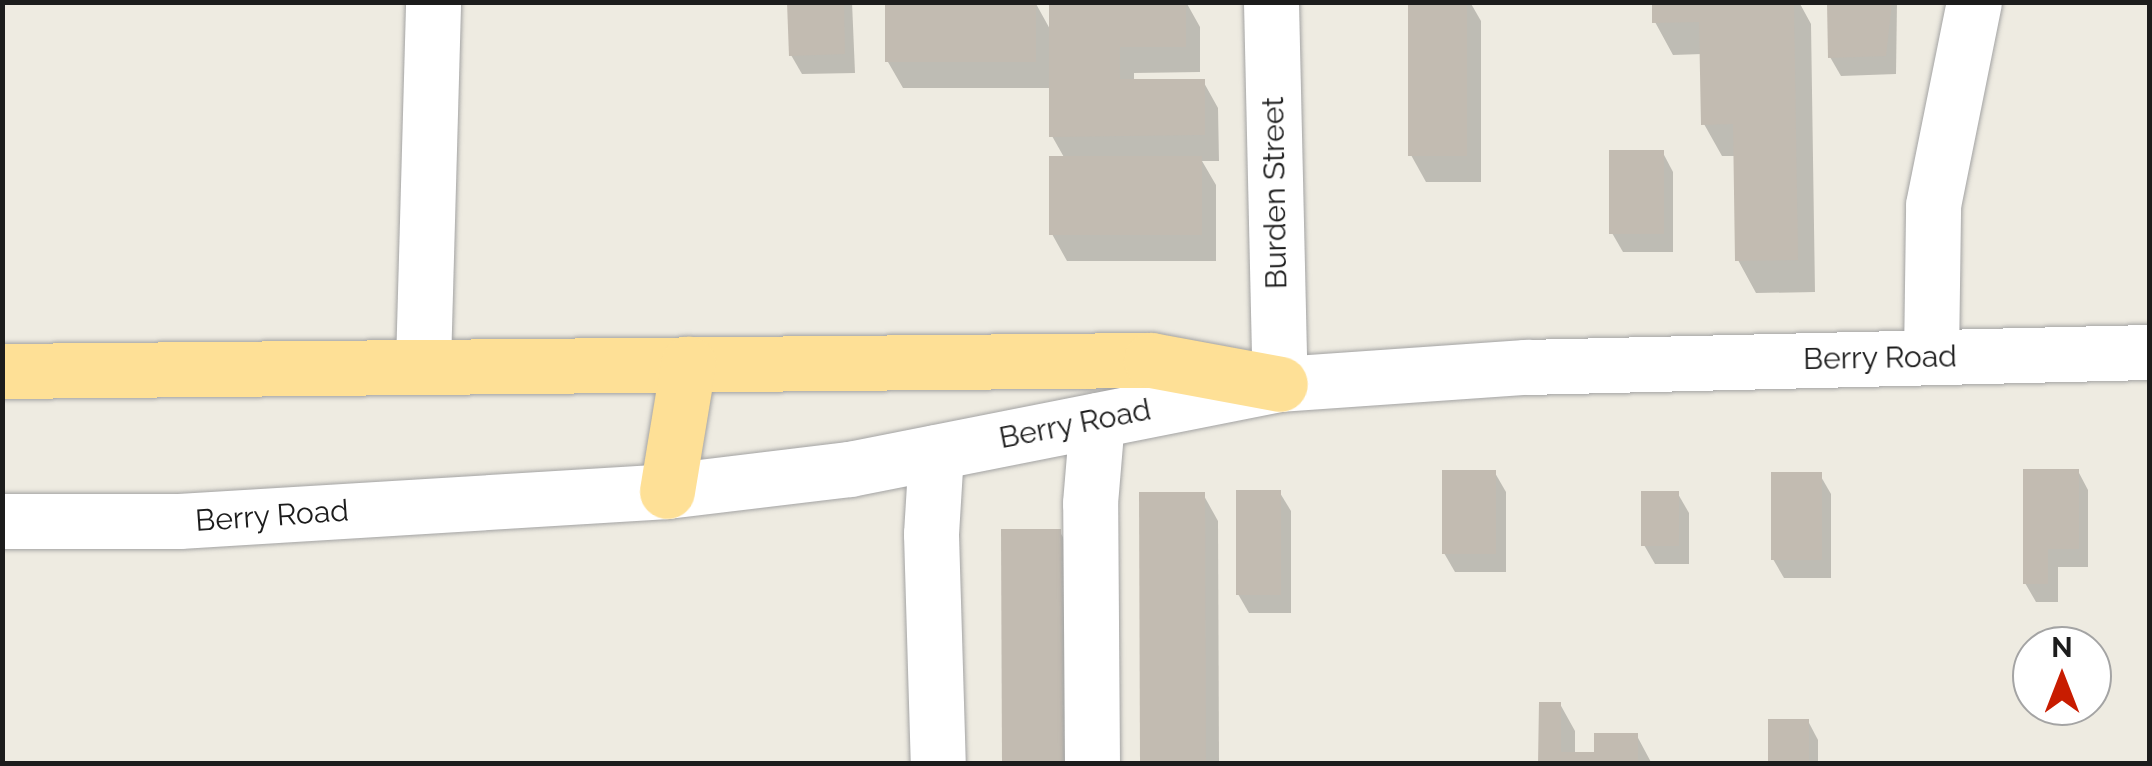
<!DOCTYPE html>
<html>
<head>
<meta charset="utf-8">
<style>
	body { margin:0 }
	#map { position:relative; width:2152px; height:766px; overflow:hidden; background:#eeebe1; font-family:Raleway,sans-serif }
	div>[style] { position:absolute }
	.shadow>* { inset:0; background:#0003 }
	.building>* { inset:0; background:#c2bbb1 }
	.roads { filter:drop-shadow(0 0 2px #a3a3a3) drop-shadow(0 0 2px #a3a3a3) }
	.minor>* { height:55px; margin:-27.5px; padding:0 27.5px; transform-origin:27.5px; border-radius:27.5px; background:#fff }
	.major>* { height:55px; margin:-27.5px; padding:0 27.5px; transform-origin:27.5px; border-radius:27.5px; background:#fee096 }
	span { translate:-50% -50%; white-space:nowrap; text-align:center; line-height:1.15; -webkit-text-stroke:8px #fff; paint-order:stroke }
	.street-label { font-size:30px; color:#1c1c1c }
	.frame { position:absolute; inset:0; border:5px solid #1c1c1c; pointer-events:none }
	.north { position:absolute; left:2012px; top:626px; width:100px; height:100px; box-sizing:border-box; background:#fff; border:2px solid #a4a4a4; border-radius:50%; rotate:0deg; font-size:28px; font-weight:700; line-height:40px; text-align:center; color:#1c1c1c }
	.north::after { content:''; display:block; margin:auto; width:35px; height:45px; background:#c81c00; clip-path:polygon(50% 0,100% 100%,50% 72%,0 100%) }
</style>
</head>
<body>
<div id="map">
	<div class="shadow">
		<div style="clip-path:polygon(790px 2px,852px 2px,855px 73px,802px 74px,791px 55px)"></div>
		<div style="clip-path:polygon(1035px 2px,1051px 31px,1186px 2px,1200px 27px,1200px 72px,1134px 73px,1134px 82px,1203px 81px,1218px 108px,1219px 161px,1202px 161px,1216px 185px,1216px 261px,1067px 261px,1052px 234px,1065px 159px,1052px 136px,1052px 88px,903px 88px,888px 62px)"></div>
		<div style="clip-path:polygon(1411px 2px,1470px 2px,1481px 21px,1481px 182px,1426px 182px,1411px 155px)"></div>
		<div style="clip-path:polygon(1654px 2px,1799px 2px,1811px 24px,1815px 292px,1756px 293px,1738px 260px,1736px 156px,1722px 156px,1704px 124px,1702px 54px,1673px 55px,1655px 22px)"></div>
		<div style="clip-path:polygon(1830px 2px,1897px 2px,1896px 74px,1841px 76px,1830px 57px)"></div>
		<div style="clip-path:polygon(1663px 153px,1673px 172px,1673px 252px,1623px 252px,1612px 233px)"></div>
		<div style="clip-path:polygon(2078px 471px,2088px 490px,2088px 567px,2058px 567px,2058px 602px,2036px 602px,2025px 583px)"></div>
		<div style="clip-path:polygon(1495px 473px,1506px 492px,1506px 572px,1455px 572px,1444px 553px)"></div>
		<div style="clip-path:polygon(1820px 475px,1831px 494px,1831px 578px,1784px 578px,1773px 559px)"></div>
		<div style="clip-path:polygon(1280px 493px,1291px 511px,1291px 613px,1249px 613px,1238px 594px)"></div>
		<div style="clip-path:polygon(1203px 494px,1218px 521px,1219px 764px,1142px 764px)"></div>
		<div style="clip-path:polygon(1678px 494px,1689px 513px,1689px 564px,1655px 564px,1644px 545px)"></div>
		<div style="clip-path:polygon(1060px 532px,1075px 558px,1077px 764px,1005px 764px)"></div>
		<div style="clip-path:polygon(1560px 704px,1575px 731px,1575px 755px,1596px 755px,1637px 736px,1652px 764px,1541px 764px)"></div>
		<div style="clip-path:polygon(1808px 721px,1818px 740px,1818px 764px,1771px 764px)"></div>
	</div>
	<div class="building">
		<div style="clip-path:polygon(787px 2px,844px 2px,845px 54px,789px 56px)"></div>
		<div style="clip-path:polygon(885px 2px,1036px 2px,1036px 62px,885px 62px)"></div>
		<div style="clip-path:polygon(1049px 2px,1186px 2px,1186px 47px,1120px 47px,1120px 79px,1205px 79px,1205px 135px,1049px 137px)"></div>
		<div style="clip-path:polygon(1408px 2px,1467px 2px,1467px 156px,1408px 156px)"></div>
		<div style="clip-path:polygon(1652px 2px,1794px 2px,1798px 260px,1735px 261px,1733px 124px,1701px 125px,1699px 22px,1652px 23px)"></div>
		<div style="clip-path:polygon(1827px 2px,1892px 2px,1886px 56px,1828px 58px)"></div>
		<div style="clip-path:polygon(1609px 150px,1664px 150px,1664px 234px,1609px 234px)"></div>
		<div style="clip-path:polygon(1049px 156px,1202px 156px,1202px 235px,1049px 235px)"></div>
		<div style="clip-path:polygon(2023px 469px,2079px 469px,2079px 549px,2048px 549px,2048px 584px,2023px 584px)"></div>
		<div style="clip-path:polygon(1442px 470px,1496px 470px,1496px 554px,1442px 554px)"></div>
		<div style="clip-path:polygon(1771px 472px,1822px 472px,1822px 560px,1771px 560px)"></div>
		<div style="clip-path:polygon(1236px 490px,1281px 490px,1281px 595px,1236px 595px)"></div>
		<div style="clip-path:polygon(1641px 491px,1679px 491px,1679px 546px,1641px 546px)"></div>
		<div style="clip-path:polygon(1139px 492px,1205px 492px,1206px 764px,1140px 764px)"></div>
		<div style="clip-path:polygon(1001px 529px,1061px 529px,1063px 764px,1002px 764px)"></div>
		<div style="clip-path:polygon(1539px 702px,1561px 702px,1561px 752px,1594px 752px,1594px 733px,1638px 733px,1638px 764px,1538px 764px)"></div>
		<div style="clip-path:polygon(1768px 719px,1809px 719px,1809px 764px,1768px 764px)"></div>
	</div>
	<div class="roads">
		<div class="minor">
			<div style="left:1271px;top:2px;width:382px;rotate:88.7deg"></div>
			<div style="left:1931px;top:357px;width:152px;rotate:-89.2deg"></div>
			<div style="left:1933px;top:205px;width:207px;rotate:-78.6deg"></div>
			<div style="left:423px;top:364px;width:362px;rotate:-88.4deg"></div>
			<div style="left:936px;top:452px;width:82px;rotate:93.5deg"></div>
			<div style="left:931px;top:534px;width:230px;rotate:88.3deg"></div>
			<div style="left:2px;top:521px;width:177px"></div>
			<div style="left:179px;top:521px;width:489px;rotate:-3.5deg"></div>
			<div style="left:667px;top:491px;width:184px;rotate:-6.9deg"></div>
			<div style="left:850px;top:469px;width:438px;rotate:-11.2deg"></div>
			<div style="left:1280px;top:384px;width:247px;rotate:-4deg"></div>
			<div style="left:1526px;top:367px;width:624px;rotate:-1.38deg"></div>
			<div style="left:1092px;top:764px;width:261px;rotate:-90.4deg"></div>
			<div style="left:1090px;top:503px;width:83px;rotate:-85.2deg"></div>
		</div>
		<div class="major">
			<div style="left:2px;top:371px;width:1149px;rotate:-0.55deg"></div>
			<div style="left:1151px;top:360px;width:131px;rotate:10.5deg"></div>
			<div style="left:667px;top:491px;width:129px;rotate:-80.6deg"></div>
		</div>
	</div>
	<div class="street-label">
		<span style="left:1275px;top:193px;rotate:-91deg">Burden Street</span>
		<span style="left:1880px;top:358px;rotate:-1deg">Berry Road</span>
		<span style="left:1075px;top:424px;rotate:-11deg">Berry Road</span>
		<span style="left:272px;top:516px;rotate:-4deg">Berry Road</span>
	</div>
	<div class="frame"></div>
	<div class="north">N</div>
</div>
</body>
</html>
